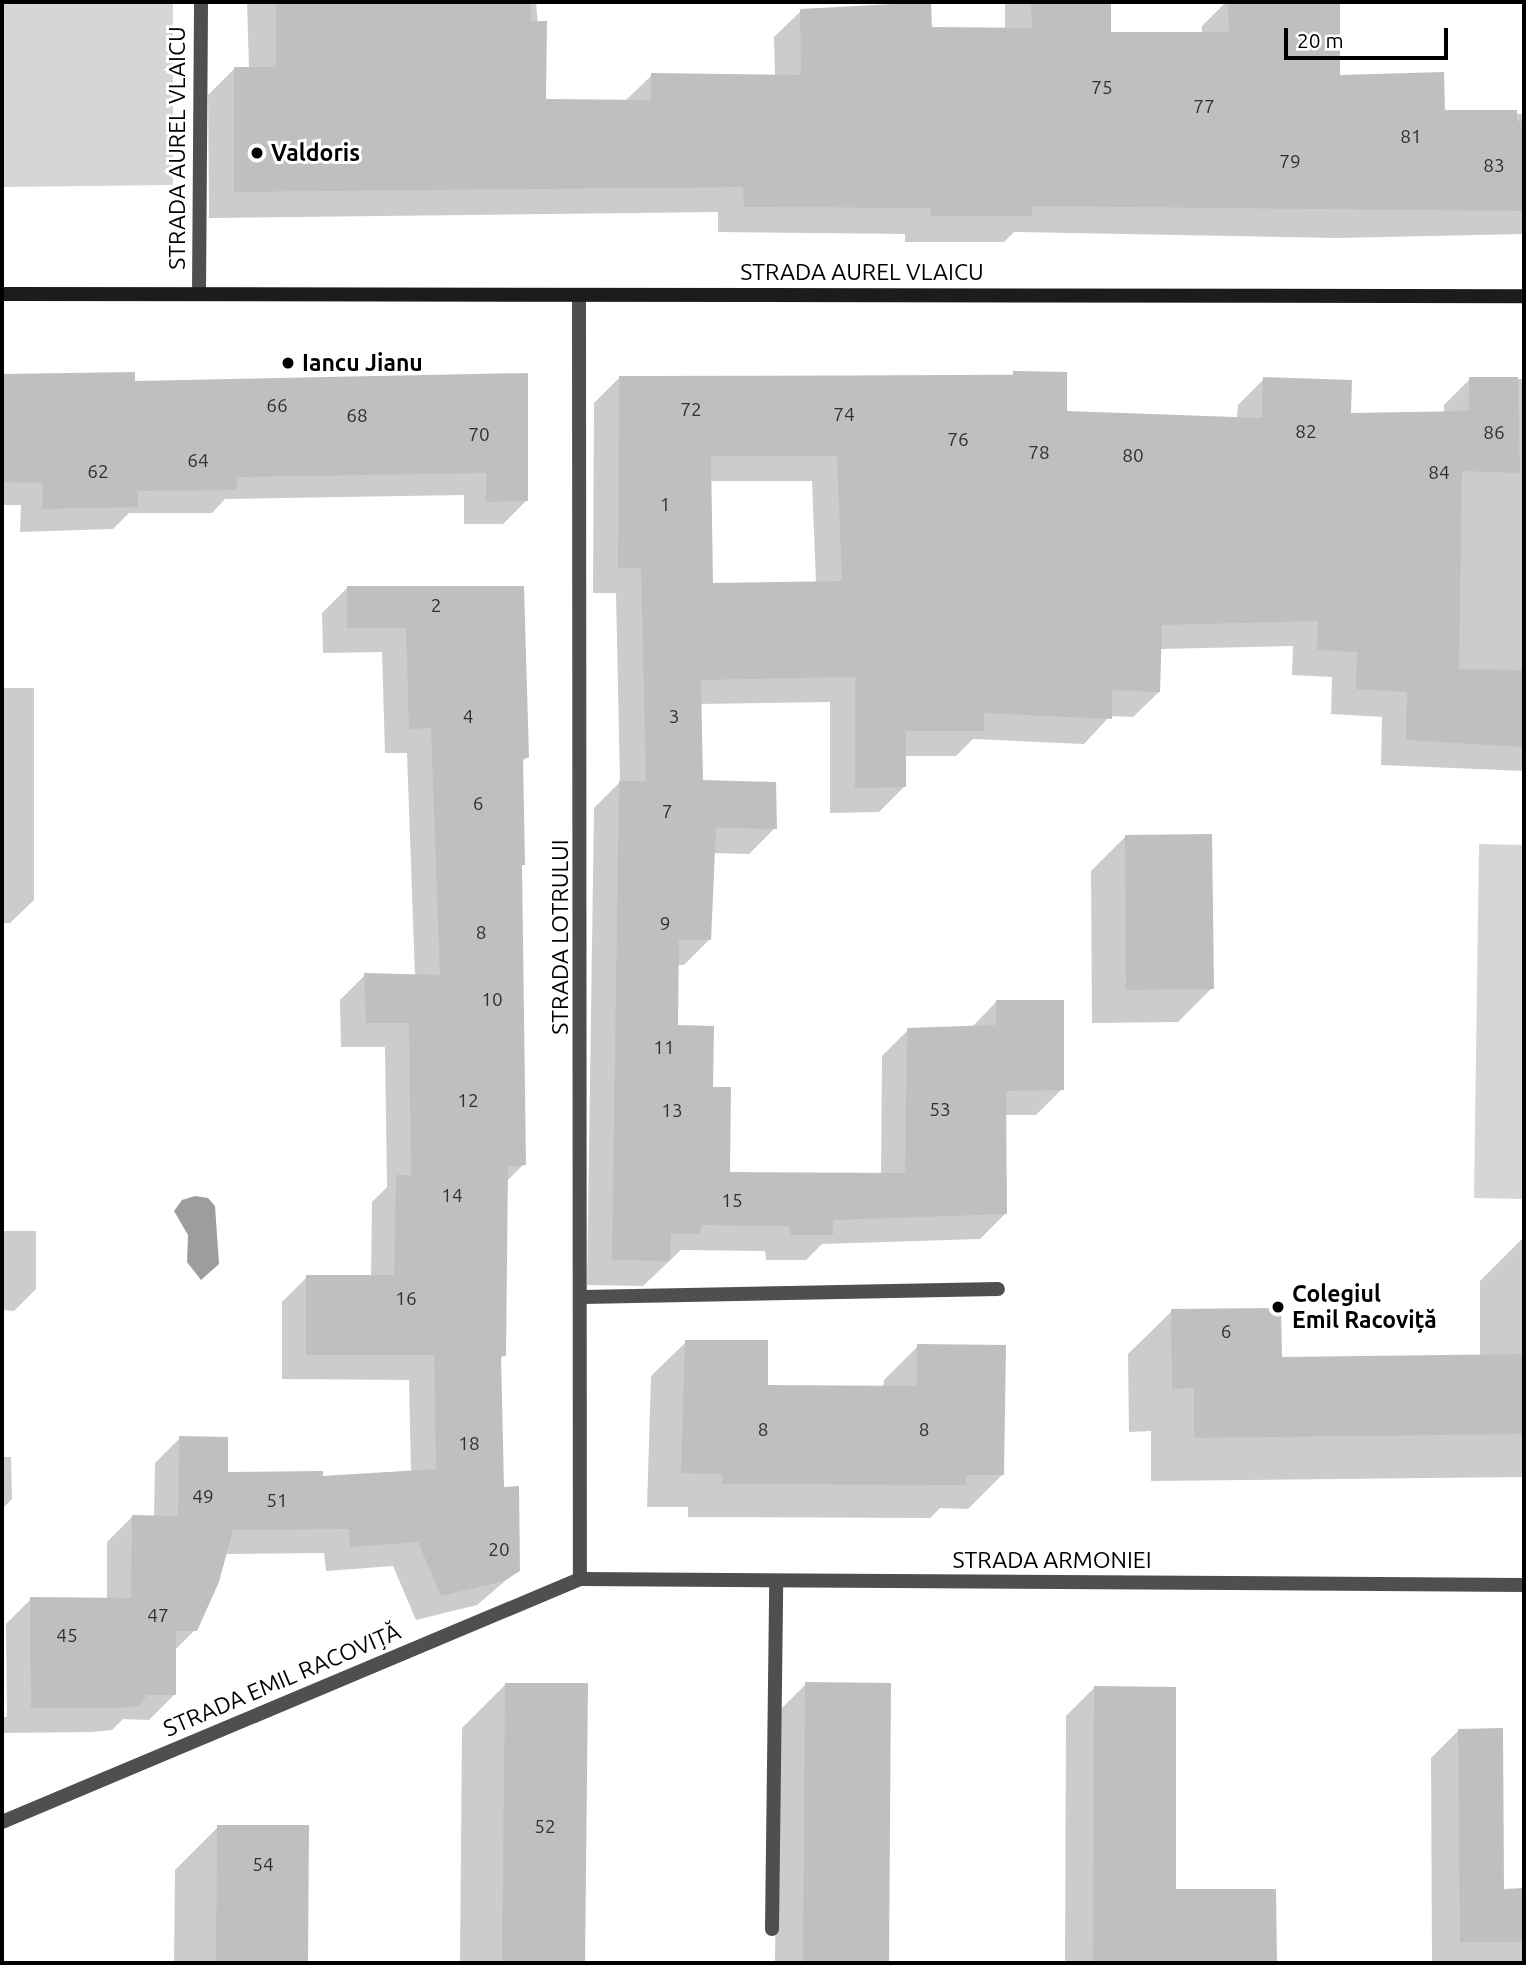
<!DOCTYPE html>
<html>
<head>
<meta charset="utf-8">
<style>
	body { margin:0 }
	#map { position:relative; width:1526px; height:1965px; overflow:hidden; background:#fff; font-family:Ubuntu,sans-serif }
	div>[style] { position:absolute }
	.green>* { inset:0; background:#d6d6d6 }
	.water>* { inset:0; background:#9d9d9d }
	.shadow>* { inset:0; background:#0003 }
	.building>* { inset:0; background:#bfbfbf }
	.service>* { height:14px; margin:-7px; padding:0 7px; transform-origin:7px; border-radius:7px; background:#4f4f4f }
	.minor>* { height:14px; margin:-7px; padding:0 7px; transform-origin:7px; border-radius:7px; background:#4f4f4f }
	.secondary>* { height:14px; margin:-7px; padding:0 7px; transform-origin:7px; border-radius:7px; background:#1c1c1c }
	.dots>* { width:19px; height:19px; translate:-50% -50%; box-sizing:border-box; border:4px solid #fff; border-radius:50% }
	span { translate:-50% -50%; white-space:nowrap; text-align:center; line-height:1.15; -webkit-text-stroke:6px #fff; paint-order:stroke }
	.number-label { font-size:19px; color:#303030 }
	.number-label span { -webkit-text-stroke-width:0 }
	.street-label { font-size:23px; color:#000 }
	.poi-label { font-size:23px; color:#000; font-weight:700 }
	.left { translate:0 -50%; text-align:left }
	.frame { position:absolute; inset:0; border:4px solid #000; pointer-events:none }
	.scale { position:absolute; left:1284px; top:28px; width:164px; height:32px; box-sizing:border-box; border:4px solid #000; border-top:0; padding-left:9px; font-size:21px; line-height:24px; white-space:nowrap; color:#000; -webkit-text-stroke:5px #fff; paint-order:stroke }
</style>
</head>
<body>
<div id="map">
	<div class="green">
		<div style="clip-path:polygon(2px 2px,173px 2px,173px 185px,2px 187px)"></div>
		<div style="clip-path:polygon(1479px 844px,1524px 845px,1524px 1199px,1474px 1198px)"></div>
	</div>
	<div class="water">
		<div style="clip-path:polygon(195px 1196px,208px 1198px,215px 1206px,219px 1264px,201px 1280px,187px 1262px,188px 1235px,174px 1211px,182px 1200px)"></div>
	</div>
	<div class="shadow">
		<div style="clip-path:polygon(247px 2px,536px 2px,545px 101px,625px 101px,652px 75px,775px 77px,774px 37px,801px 11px,931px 29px,1005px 30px,1005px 2px,1109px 2px,1109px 33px,1202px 33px,1202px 26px,1226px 2px,1338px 2px,1338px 77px,1444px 112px,1524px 114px,1524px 234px,1336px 238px,1014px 232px,1004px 242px,905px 242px,905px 234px,718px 232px,718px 212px,209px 218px,208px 95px,235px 68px,249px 68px)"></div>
		<div style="clip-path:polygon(133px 374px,133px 383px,526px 375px,526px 501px,503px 524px,464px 524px,464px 495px,225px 499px,212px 513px,129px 513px,113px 529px,20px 532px,21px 505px,2px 505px,2px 375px)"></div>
		<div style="clip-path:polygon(evenodd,1065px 374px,1065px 413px,1237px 418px,1238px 405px,1264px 379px,1349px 415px,1444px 414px,1444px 405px,1470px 379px,1524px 379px,1524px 771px,1381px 765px,1382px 717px,1331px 714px,1332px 677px,1292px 675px,1293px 646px,1160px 649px,1159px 692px,1133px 717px,1110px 716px,1084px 744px,973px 739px,956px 756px,905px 756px,905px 786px,879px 812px,830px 813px,830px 702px,700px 704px,701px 783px,775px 828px,749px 854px,713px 853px,710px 939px,684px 965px,677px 965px,676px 1027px,711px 1089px,728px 1173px,881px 1175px,882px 1056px,908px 1030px,971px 1028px,997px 1001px,1062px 1089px,1036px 1115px,1005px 1115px,1006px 1213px,980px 1239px,822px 1244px,806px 1260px,766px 1260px,765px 1251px,681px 1250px,643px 1286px,587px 1285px,594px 808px,620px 782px,616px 593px,593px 593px,594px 403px,619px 378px,1065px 374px,710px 481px,812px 481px,816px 583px,712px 585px,710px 481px)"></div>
		<div style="clip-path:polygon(347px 588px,522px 588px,527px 757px,521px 763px,520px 867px,524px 1164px,506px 1182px,504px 1355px,499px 1360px,502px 1489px,518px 1570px,477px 1605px,416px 1620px,393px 1566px,326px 1571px,324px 1553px,225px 1554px,195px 1630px,174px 1651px,174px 1695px,149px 1720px,123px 1719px,112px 1730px,92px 1732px,4px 1733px,2px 1760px,2px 1717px,7px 1717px,6px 1624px,31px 1599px,107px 1599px,107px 1542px,132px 1517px,154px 1517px,155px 1463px,180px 1438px,226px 1474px,322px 1478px,411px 1472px,409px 1380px,282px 1379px,282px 1302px,307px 1277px,371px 1277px,372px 1202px,387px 1187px,385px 1047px,341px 1047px,340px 1000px,365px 975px,415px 976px,407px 753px,385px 753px,382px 652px,323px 653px,322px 613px)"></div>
		<div style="clip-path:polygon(2px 688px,34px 688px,34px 900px,10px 923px,2px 923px)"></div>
		<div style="clip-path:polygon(1126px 836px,1212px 988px,1178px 1022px,1092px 1023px,1091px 871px)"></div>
		<div style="clip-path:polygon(2px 1231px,36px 1231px,36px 1289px,14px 1311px,2px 1310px)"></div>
		<div style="clip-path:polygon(1524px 1237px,1524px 1477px,1151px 1481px,1151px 1431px,1129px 1432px,1128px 1354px,1172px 1311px,1280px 1359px,1480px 1357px,1480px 1281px)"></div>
		<div style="clip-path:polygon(686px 1342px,766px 1387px,883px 1388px,884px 1380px,918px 1346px,1003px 1474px,968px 1509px,940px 1508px,930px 1518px,688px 1517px,688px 1507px,647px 1507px,651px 1376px)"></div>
		<div style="clip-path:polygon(2px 1457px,11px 1457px,12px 1499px,2px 1509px)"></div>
		<div style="clip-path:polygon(506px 1684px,586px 1685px,584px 1963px,460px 1963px,462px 1728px)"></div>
		<div style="clip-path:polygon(806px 1684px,889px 1685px,887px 1963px,775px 1963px,777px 1713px)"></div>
		<div style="clip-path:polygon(1094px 1688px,1174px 1891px,1275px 1963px,1065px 1963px,1066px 1716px)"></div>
		<div style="clip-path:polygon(1459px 1730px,1502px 1891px,1524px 1890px,1524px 1963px,1432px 1961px,1431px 1758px)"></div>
		<div style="clip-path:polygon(218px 1827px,307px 1827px,306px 1963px,174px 1963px,175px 1870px)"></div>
	</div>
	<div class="building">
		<div style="clip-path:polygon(276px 2px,531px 2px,531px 21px,547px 21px,546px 99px,651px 100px,651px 73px,801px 75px,800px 9px,931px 2px,932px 27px,1032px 28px,1031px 2px,1111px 2px,1111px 32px,1229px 32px,1228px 2px,1340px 2px,1340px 75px,1444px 72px,1445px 110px,1517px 110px,1517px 121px,1524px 121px,1524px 211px,1032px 206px,1032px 216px,931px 216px,930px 208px,744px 207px,743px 187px,234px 192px,234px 67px,276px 67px)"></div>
		<div style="clip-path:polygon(evenodd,1013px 371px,1067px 372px,1067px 411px,1262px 418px,1263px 377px,1352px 380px,1351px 413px,1469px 411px,1469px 377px,1518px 377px,1520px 473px,1462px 471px,1459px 669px,1524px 670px,1524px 747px,1406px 740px,1407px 692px,1356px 689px,1357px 652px,1317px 650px,1318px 621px,1162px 625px,1160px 692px,1112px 690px,1112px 719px,984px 713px,984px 731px,906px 731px,906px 787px,855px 788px,855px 677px,701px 680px,703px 780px,776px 782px,777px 829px,716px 828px,711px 940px,679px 940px,678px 1025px,714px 1026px,713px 1087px,731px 1087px,730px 1172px,905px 1173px,907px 1028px,996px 1025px,996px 1000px,1064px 1000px,1064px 1090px,1006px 1091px,1007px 1214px,833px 1220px,833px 1235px,791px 1235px,790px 1226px,701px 1225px,700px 1234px,671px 1234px,670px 1261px,612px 1260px,619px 781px,646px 781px,641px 568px,618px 568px,619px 376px,1013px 375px,1013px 371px,711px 456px,837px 456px,842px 581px,713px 583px,711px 456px)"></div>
		<div style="clip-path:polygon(135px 372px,135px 381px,528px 373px,528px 501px,486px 502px,486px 473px,237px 477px,237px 490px,138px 491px,138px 507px,42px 509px,43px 483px,2px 482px,2px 374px)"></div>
		<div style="clip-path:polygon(347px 586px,524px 586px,529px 758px,523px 758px,525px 865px,522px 865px,526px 1165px,508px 1167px,506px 1356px,501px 1356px,504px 1487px,519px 1486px,520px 1571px,504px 1581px,441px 1596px,418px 1542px,350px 1547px,349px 1529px,233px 1530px,219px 1582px,197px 1631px,176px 1631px,176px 1695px,147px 1695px,139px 1706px,118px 1708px,31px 1708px,30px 1597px,131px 1598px,132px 1515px,178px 1516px,179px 1436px,228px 1437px,228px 1472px,323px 1471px,323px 1476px,436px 1469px,434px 1355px,306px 1355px,306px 1275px,394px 1275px,396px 1175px,411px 1175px,409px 1023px,366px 1023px,364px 973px,440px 975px,431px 728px,409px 729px,406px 628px,347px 628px)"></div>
		<div style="clip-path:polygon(1212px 834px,1214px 989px,1126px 990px,1125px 835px)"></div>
		<div style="clip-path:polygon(1281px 1308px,1282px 1357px,1524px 1354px,1524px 1434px,1194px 1438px,1194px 1388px,1172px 1389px,1171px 1309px)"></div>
		<div style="clip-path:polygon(685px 1340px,768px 1340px,768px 1385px,917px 1386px,917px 1344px,1006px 1345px,1004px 1475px,966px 1475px,966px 1485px,722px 1484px,722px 1474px,681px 1473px)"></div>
		<div style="clip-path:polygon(805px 1682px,891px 1683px,889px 1963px,803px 1963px)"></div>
		<div style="clip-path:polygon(505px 1683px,588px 1683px,585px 1963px,502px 1963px)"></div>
		<div style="clip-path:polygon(1094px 1686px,1176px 1687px,1176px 1889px,1276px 1889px,1277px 1963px,1093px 1963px)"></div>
		<div style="clip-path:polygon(1503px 1728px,1504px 1889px,1524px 1888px,1524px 1942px,1460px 1942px,1458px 1729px)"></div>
		<div style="clip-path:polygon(217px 1825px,309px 1825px,308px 1963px,216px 1963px)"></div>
	</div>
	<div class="service">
		<div style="left:583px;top:1297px;width:415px;rotate:-1.1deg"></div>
		<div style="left:772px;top:1929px;width:348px;rotate:-89.3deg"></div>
	</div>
	<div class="minor">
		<div style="left:199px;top:294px;width:292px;rotate:-89.6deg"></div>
		<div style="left:579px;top:295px;width:1284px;rotate:89.96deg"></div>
		<div style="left:2px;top:1822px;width:627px;rotate:-22.8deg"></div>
		<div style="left:580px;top:1579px;width:944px;rotate:0.36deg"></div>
	</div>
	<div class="secondary">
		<div style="left:2px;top:294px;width:1522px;rotate:0.08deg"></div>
	</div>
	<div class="dots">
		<div style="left:257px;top:153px;background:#000"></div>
		<div style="left:288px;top:363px;background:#000"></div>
		<div style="left:1278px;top:1307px;background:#000"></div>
	</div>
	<div class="number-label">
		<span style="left:1102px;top:88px">75</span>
		<span style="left:1204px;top:107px">77</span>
		<span style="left:1411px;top:137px">81</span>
		<span style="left:1290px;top:162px">79</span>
		<span style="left:1494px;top:166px">83</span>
		<span style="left:277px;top:406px">66</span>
		<span style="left:691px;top:410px">72</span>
		<span style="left:844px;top:415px">74</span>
		<span style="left:357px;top:416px">68</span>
		<span style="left:1306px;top:432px">82</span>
		<span style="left:1494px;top:433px">86</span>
		<span style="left:479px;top:435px">70</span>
		<span style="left:958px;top:440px">76</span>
		<span style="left:1039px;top:453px">78</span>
		<span style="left:1133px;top:456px">80</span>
		<span style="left:198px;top:461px">64</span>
		<span style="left:98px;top:472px">62</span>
		<span style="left:1439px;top:473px">84</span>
		<span style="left:665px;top:505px">1</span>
		<span style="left:436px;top:606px">2</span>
		<span style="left:468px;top:717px">4</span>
		<span style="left:674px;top:717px">3</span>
		<span style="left:478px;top:804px">6</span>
		<span style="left:667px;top:812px">7</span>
		<span style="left:665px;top:924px">9</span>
		<span style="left:481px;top:933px">8</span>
		<span style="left:492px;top:1000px">10</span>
		<span style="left:664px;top:1048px">11</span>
		<span style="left:468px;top:1101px">12</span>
		<span style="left:940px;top:1110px">53</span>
		<span style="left:672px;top:1111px">13</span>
		<span style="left:452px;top:1196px">14</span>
		<span style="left:732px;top:1201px">15</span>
		<span style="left:406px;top:1299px">16</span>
		<span style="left:1226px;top:1332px">6</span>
		<span style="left:763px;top:1430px">8</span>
		<span style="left:924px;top:1430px">8</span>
		<span style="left:469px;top:1444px">18</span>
		<span style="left:203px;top:1497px">49</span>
		<span style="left:277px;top:1501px">51</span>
		<span style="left:499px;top:1550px">20</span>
		<span style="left:158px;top:1616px">47</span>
		<span style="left:67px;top:1636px">45</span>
		<span style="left:545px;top:1827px">52</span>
		<span style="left:263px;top:1865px">54</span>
	</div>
	<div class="street-label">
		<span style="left:177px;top:148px;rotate:-90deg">STRADA AUREL VLAICU</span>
		<span style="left:862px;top:272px">STRADA AUREL VLAICU</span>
		<span style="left:560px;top:937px;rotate:-90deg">STRADA LOTRULUI</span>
		<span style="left:1052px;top:1560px">STRADA ARMONIEI</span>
		<span style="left:282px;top:1680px;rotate:-23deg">STRADA EMIL RACOVIȚĂ</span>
	</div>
	<div class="poi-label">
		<span class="left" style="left:271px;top:153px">Valdoris</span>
		<span class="left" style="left:302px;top:363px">Iancu Jianu</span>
		<span class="left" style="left:1292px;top:1307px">Colegiul<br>Emil Racoviță</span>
	</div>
	<div class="frame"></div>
	<div class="scale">20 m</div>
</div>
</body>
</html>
